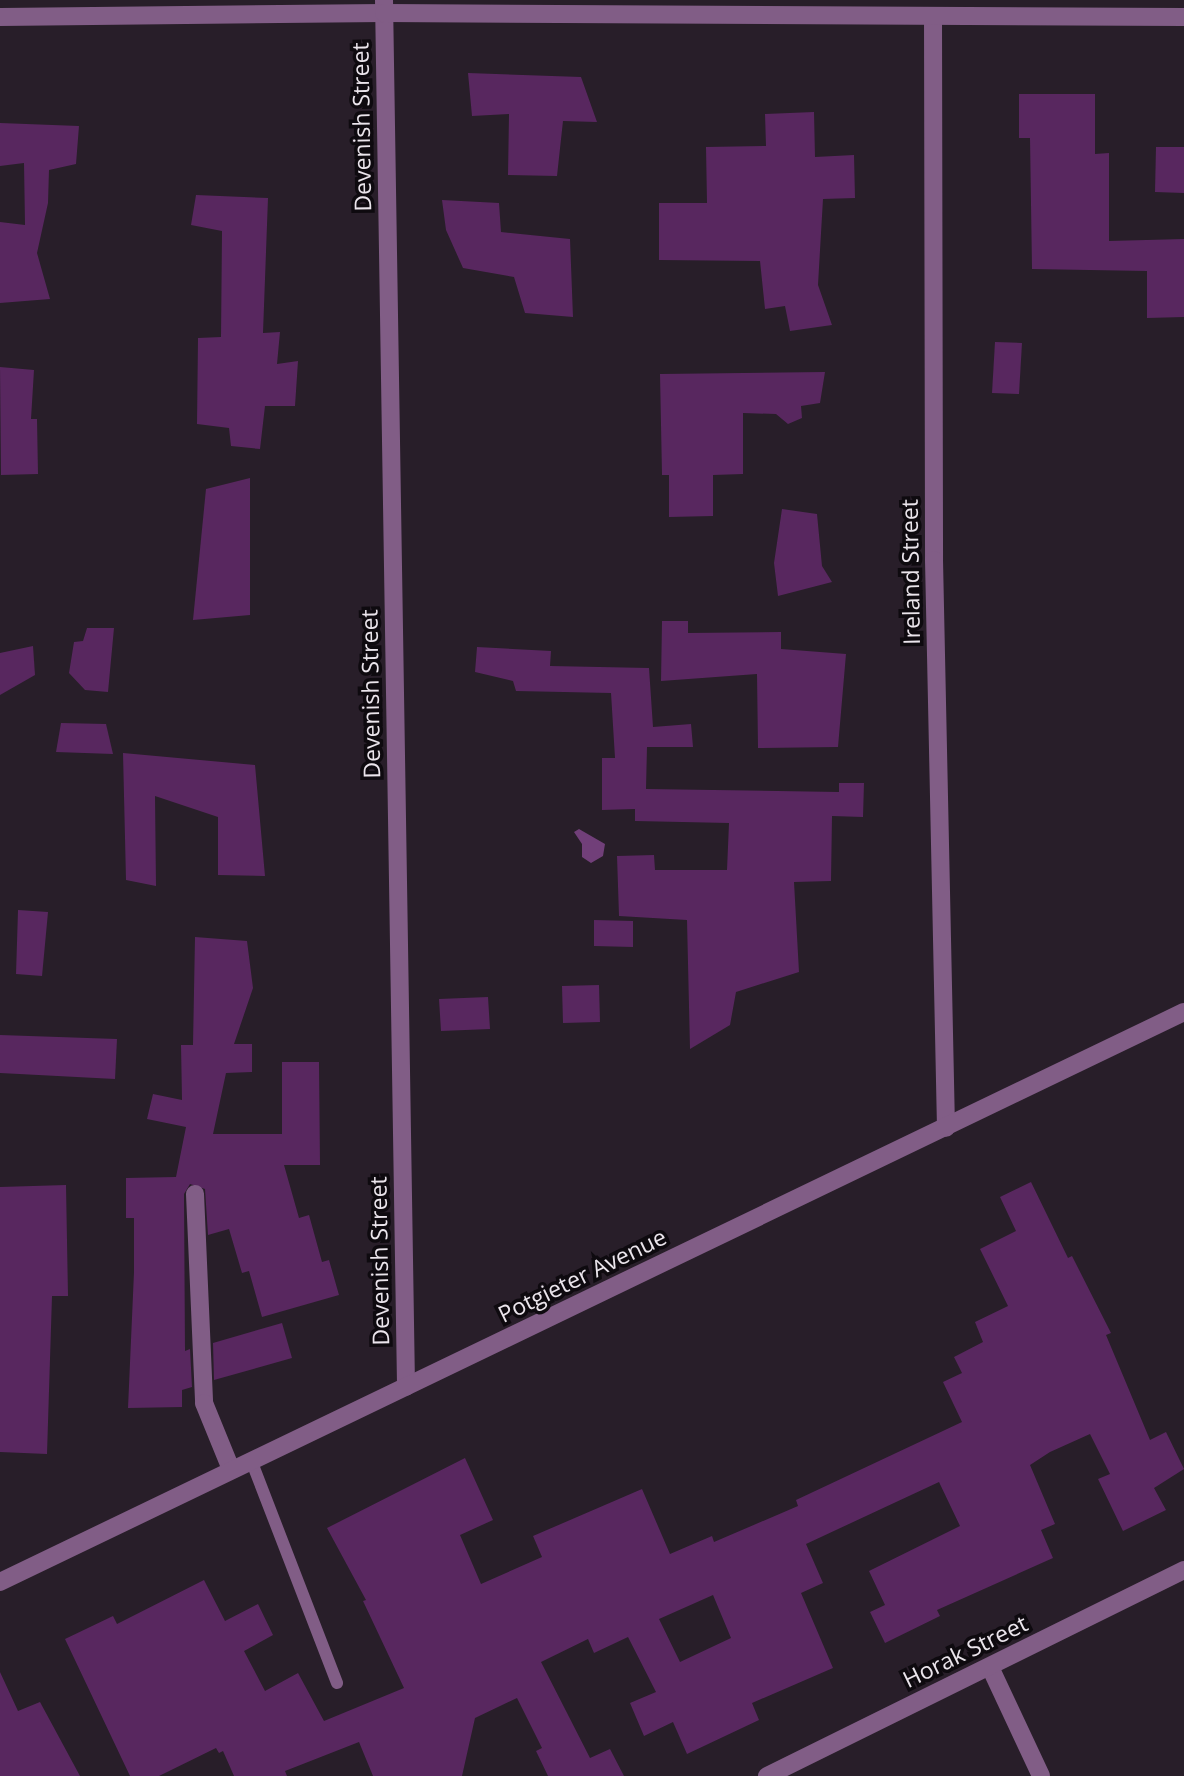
<!DOCTYPE html>
<html>
<head>
<meta charset="utf-8">
<style>
	body { margin:0 }
	#map { position:relative; width:1184px; height:1776px; overflow:hidden; background:#281e29; font-family:"Open Sans",sans-serif }
	div>[style] { position:absolute }
	.water>* { inset:0; background:#713f79 }
	.building>* { inset:0; background:#58275f }
	.service>* { height:12px; margin:-6px; padding:0 6px; transform-origin:6px; border-radius:6px; background:#815d86 }
	.minor>* { height:18px; margin:-9px; padding:0 9px; transform-origin:9px; border-radius:9px; background:#815d86 }
	.tertiary>* { height:18px; margin:-9px; padding:0 9px; transform-origin:9px; border-radius:9px; background:#815d86 }
	span { translate:-50% -50%; white-space:nowrap; text-align:center; line-height:1.15; -webkit-text-stroke:7px #0e0a0f; paint-order:stroke }
	.street-label { font-size:23px; color:#ebe5ec }
</style>
</head>
<body>
<div id="map">
	<div class="water">
		<div style="clip-path:polygon(579px 829px,605px 844px,603px 856px,591px 863px,582px 857px,582px 844px,574px 832px)"></div>
	</div>
	<div class="building">
		<div style="clip-path:polygon(468px 73px,581px 77px,597px 122px,563px 121px,557px 176px,508px 175px,509px 114px,472px 116px)"></div>
		<div style="clip-path:polygon(1019px 94px,1095px 94px,1095px 154px,1109px 153px,1109px 241px,1184px 239px,1184px 317px,1147px 318px,1147px 271px,1032px 269px,1030px 138px,1019px 138px)"></div>
		<div style="clip-path:polygon(814px 112px,815px 157px,854px 155px,855px 198px,823px 199px,818px 285px,832px 325px,790px 331px,785px 306px,765px 309px,760px 261px,659px 260px,659px 203px,707px 203px,706px 147px,766px 146px,765px 114px)"></div>
		<div style="clip-path:polygon(0 123px,79px 126px,76px 164px,49px 170px,48px 203px,37px 253px,50px 299px,0 303px,0 222px,25px 225px,24px 163px,0 166px)"></div>
		<div style="clip-path:polygon(1156px 147px,1184px 147px,1184px 193px,1155px 192px)"></div>
		<div style="clip-path:polygon(196px 195px,268px 198px,263px 333px,280px 332px,277px 364px,298px 361px,295px 406px,265px 406px,260px 449px,231px 446px,229px 428px,197px 424px,198px 338px,221px 337px,222px 231px,191px 225px)"></div>
		<div style="clip-path:polygon(442px 200px,499px 203px,501px 232px,570px 239px,573px 317px,525px 313px,514px 277px,463px 268px,446px 230px)"></div>
		<div style="clip-path:polygon(995px 342px,1022px 343px,1019px 394px,992px 393px)"></div>
		<div style="clip-path:polygon(0 367px,34px 370px,31px 419px,37px 419px,38px 474px,1px 475px)"></div>
		<div style="clip-path:polygon(825px 372px,820px 403px,801px 406px,802px 418px,788px 424px,776px 414px,743px 413px,743px 474px,713px 475px,713px 516px,669px 517px,669px 475px,662px 475px,660px 374px)"></div>
		<div style="clip-path:polygon(250px 478px,250px 615px,193px 620px,206px 489px)"></div>
		<div style="clip-path:polygon(782px 509px,817px 514px,822px 566px,832px 582px,778px 596px,774px 563px)"></div>
		<div style="clip-path:polygon(662px 621px,688px 621px,688px 633px,781px 632px,781px 649px,846px 654px,838px 747px,758px 748px,757px 674px,661px 681px)"></div>
		<div style="clip-path:polygon(87px 628px,114px 628px,108px 692px,85px 690px,69px 673px,74px 642px,83px 641px)"></div>
		<div style="clip-path:polygon(33px 646px,35px 675px,0 695px,0 653px)"></div>
		<div style="clip-path:polygon(477px 647px,551px 651px,550px 666px,649px 668px,653px 727px,691px 724px,693px 747px,647px 747px,646px 789px,839px 792px,839px 783px,864px 783px,863px 817px,832px 816px,831px 881px,794px 882px,799px 972px,736px 992px,730px 1025px,690px 1049px,687px 920px,619px 916px,617px 856px,654px 855px,655px 870px,727px 870px,729px 823px,635px 821px,635px 809px,602px 810px,602px 758px,615px 758px,611px 693px,516px 691px,513px 681px,475px 672px)"></div>
		<div style="clip-path:polygon(61px 723px,106px 724px,113px 754px,56px 752px)"></div>
		<div style="clip-path:polygon(123px 753px,255px 765px,265px 876px,218px 875px,218px 817px,155px 796px,156px 886px,126px 880px)"></div>
		<div style="clip-path:polygon(18px 910px,48px 912px,42px 976px,16px 974px)"></div>
		<div style="clip-path:polygon(594px 920px,633px 921px,633px 947px,594px 946px)"></div>
		<div style="clip-path:polygon(195px 937px,247px 941px,253px 988px,234px 1044px,252px 1044px,252px 1072px,226px 1073px,213px 1134px,282px 1134px,282px 1062px,319px 1062px,320px 1165px,284px 1165px,299px 1218px,309px 1215px,322px 1262px,329px 1260px,339px 1295px,262px 1317px,249px 1271px,242px 1273px,229px 1229px,208px 1235px,205px 1189px,190px 1184px,184px 1194px,185px 1351px,190px 1349px,192px 1387px,182px 1390px,182px 1407px,128px 1408px,134px 1272px,134px 1218px,126px 1218px,126px 1178px,176px 1177px,186px 1127px,147px 1119px,153px 1094px,182px 1100px,181px 1045px,193px 1045px)"></div>
		<div style="clip-path:polygon(599px 985px,600px 1022px,563px 1023px,562px 986px)"></div>
		<div style="clip-path:polygon(488px 997px,490px 1029px,441px 1031px,439px 999px)"></div>
		<div style="clip-path:polygon(0 1035px,117px 1039px,115px 1079px,0 1073px)"></div>
		<div style="clip-path:polygon(evenodd,1031px 1182px,1068px 1258px,1072px 1256px,1111px 1333px,1106px 1335px,1150px 1440px,1166px 1432px,1184px 1469px,1154px 1488px,1166px 1510px,1123px 1531px,1098px 1479px,1110px 1474px,1090px 1434px,1050px 1452px,1030px 1465px,1055px 1524px,1041px 1530px,1053px 1558px,937px 1610px,940px 1616px,885px 1643px,870px 1612px,885px 1605px,869px 1571px,960px 1526px,939px 1482px,806px 1544px,823px 1583px,801px 1593px,833px 1668px,752px 1703px,759px 1720px,687px 1754px,673px 1722px,644px 1736px,630px 1703px,656px 1692px,628px 1637px,594px 1653px,588px 1639px,541px 1662px,590px 1758px,610px 1749px,624px 1776px,548px 1776px,536px 1751px,542px 1748px,517px 1698px,475px 1718px,462px 1776px,373px 1776px,359px 1742px,285px 1771px,287px 1776px,234px 1776px,223px 1751px,219px 1753px,216px 1748px,159px 1776px,130px 1776px,65px 1639px,113px 1616px,117px 1624px,204px 1580px,225px 1621px,258px 1604px,273px 1635px,244px 1651px,265px 1691px,298px 1673px,324px 1721px,404px 1688px,363px 1601px,366px 1600px,327px 1528px,465px 1458px,493px 1520px,460px 1535px,481px 1584px,542px 1557px,533px 1536px,642px 1489px,670px 1554px,712px 1536px,714px 1542px,798px 1506px,796px 1500px,962px 1422px,943px 1382px,962px 1373px,954px 1357px,983px 1342px,975px 1322px,1008px 1306px,980px 1249px,1016px 1231px,1000px 1197px,1031px 1182px,713px 1595px,731px 1638px,680px 1662px,659px 1619px,713px 1595px)"></div>
		<div style="clip-path:polygon(66px 1185px,68px 1296px,52px 1296px,47px 1454px,0 1452px,0 1187px)"></div>
		<div style="clip-path:polygon(282px 1323px,292px 1358px,214px 1380px,213px 1343px)"></div>
		<div style="clip-path:polygon(0 1672px,18px 1711px,40px 1702px,80px 1776px,0 1776px)"></div>
	</div>
	<div class="service">
		<div style="left:251px;top:1460px;width:239px;rotate:68.9deg"></div>
	</div>
	<div class="minor">
		<div style="left:384px;top:0;width:1387px;rotate:89.09deg"></div>
		<div style="left:933px;top:16px;width:544px;rotate:89.89deg"></div>
		<div style="left:934px;top:560px;width:568px;rotate:88.79deg"></div>
		<div style="left:0;top:17px;width:384px;rotate:-0.6deg"></div>
		<div style="left:384px;top:13px;width:800px;rotate:0.29deg"></div>
		<div style="left:195px;top:1194px;width:209px;rotate:87.5deg"></div>
		<div style="left:204px;top:1403px;width:71px;rotate:67.8deg"></div>
		<div style="left:990px;top:1667px;width:120px;rotate:64.9deg"></div>
		<div style="left:767px;top:1776px;width:465px;rotate:-26.3deg"></div>
	</div>
	<div class="tertiary">
		<div style="left:0;top:1582px;width:1314px;rotate:-25.71deg"></div>
	</div>
	<div class="street-label">
		<span style="left:361px;top:127px;rotate:-91deg">Devenish Street</span>
		<span style="left:910px;top:572px;rotate:-91deg">Ireland Street</span>
		<span style="left:370px;top:694px;rotate:-91deg">Devenish Street</span>
		<span style="left:379px;top:1261px;rotate:-91deg">Devenish Street</span>
		<span style="left:582px;top:1275px;rotate:-26deg">Potgieter Avenue</span>
		<span style="left:965px;top:1651px;rotate:-26deg">Horak Street</span>
	</div>
</div>
</body>
</html>
